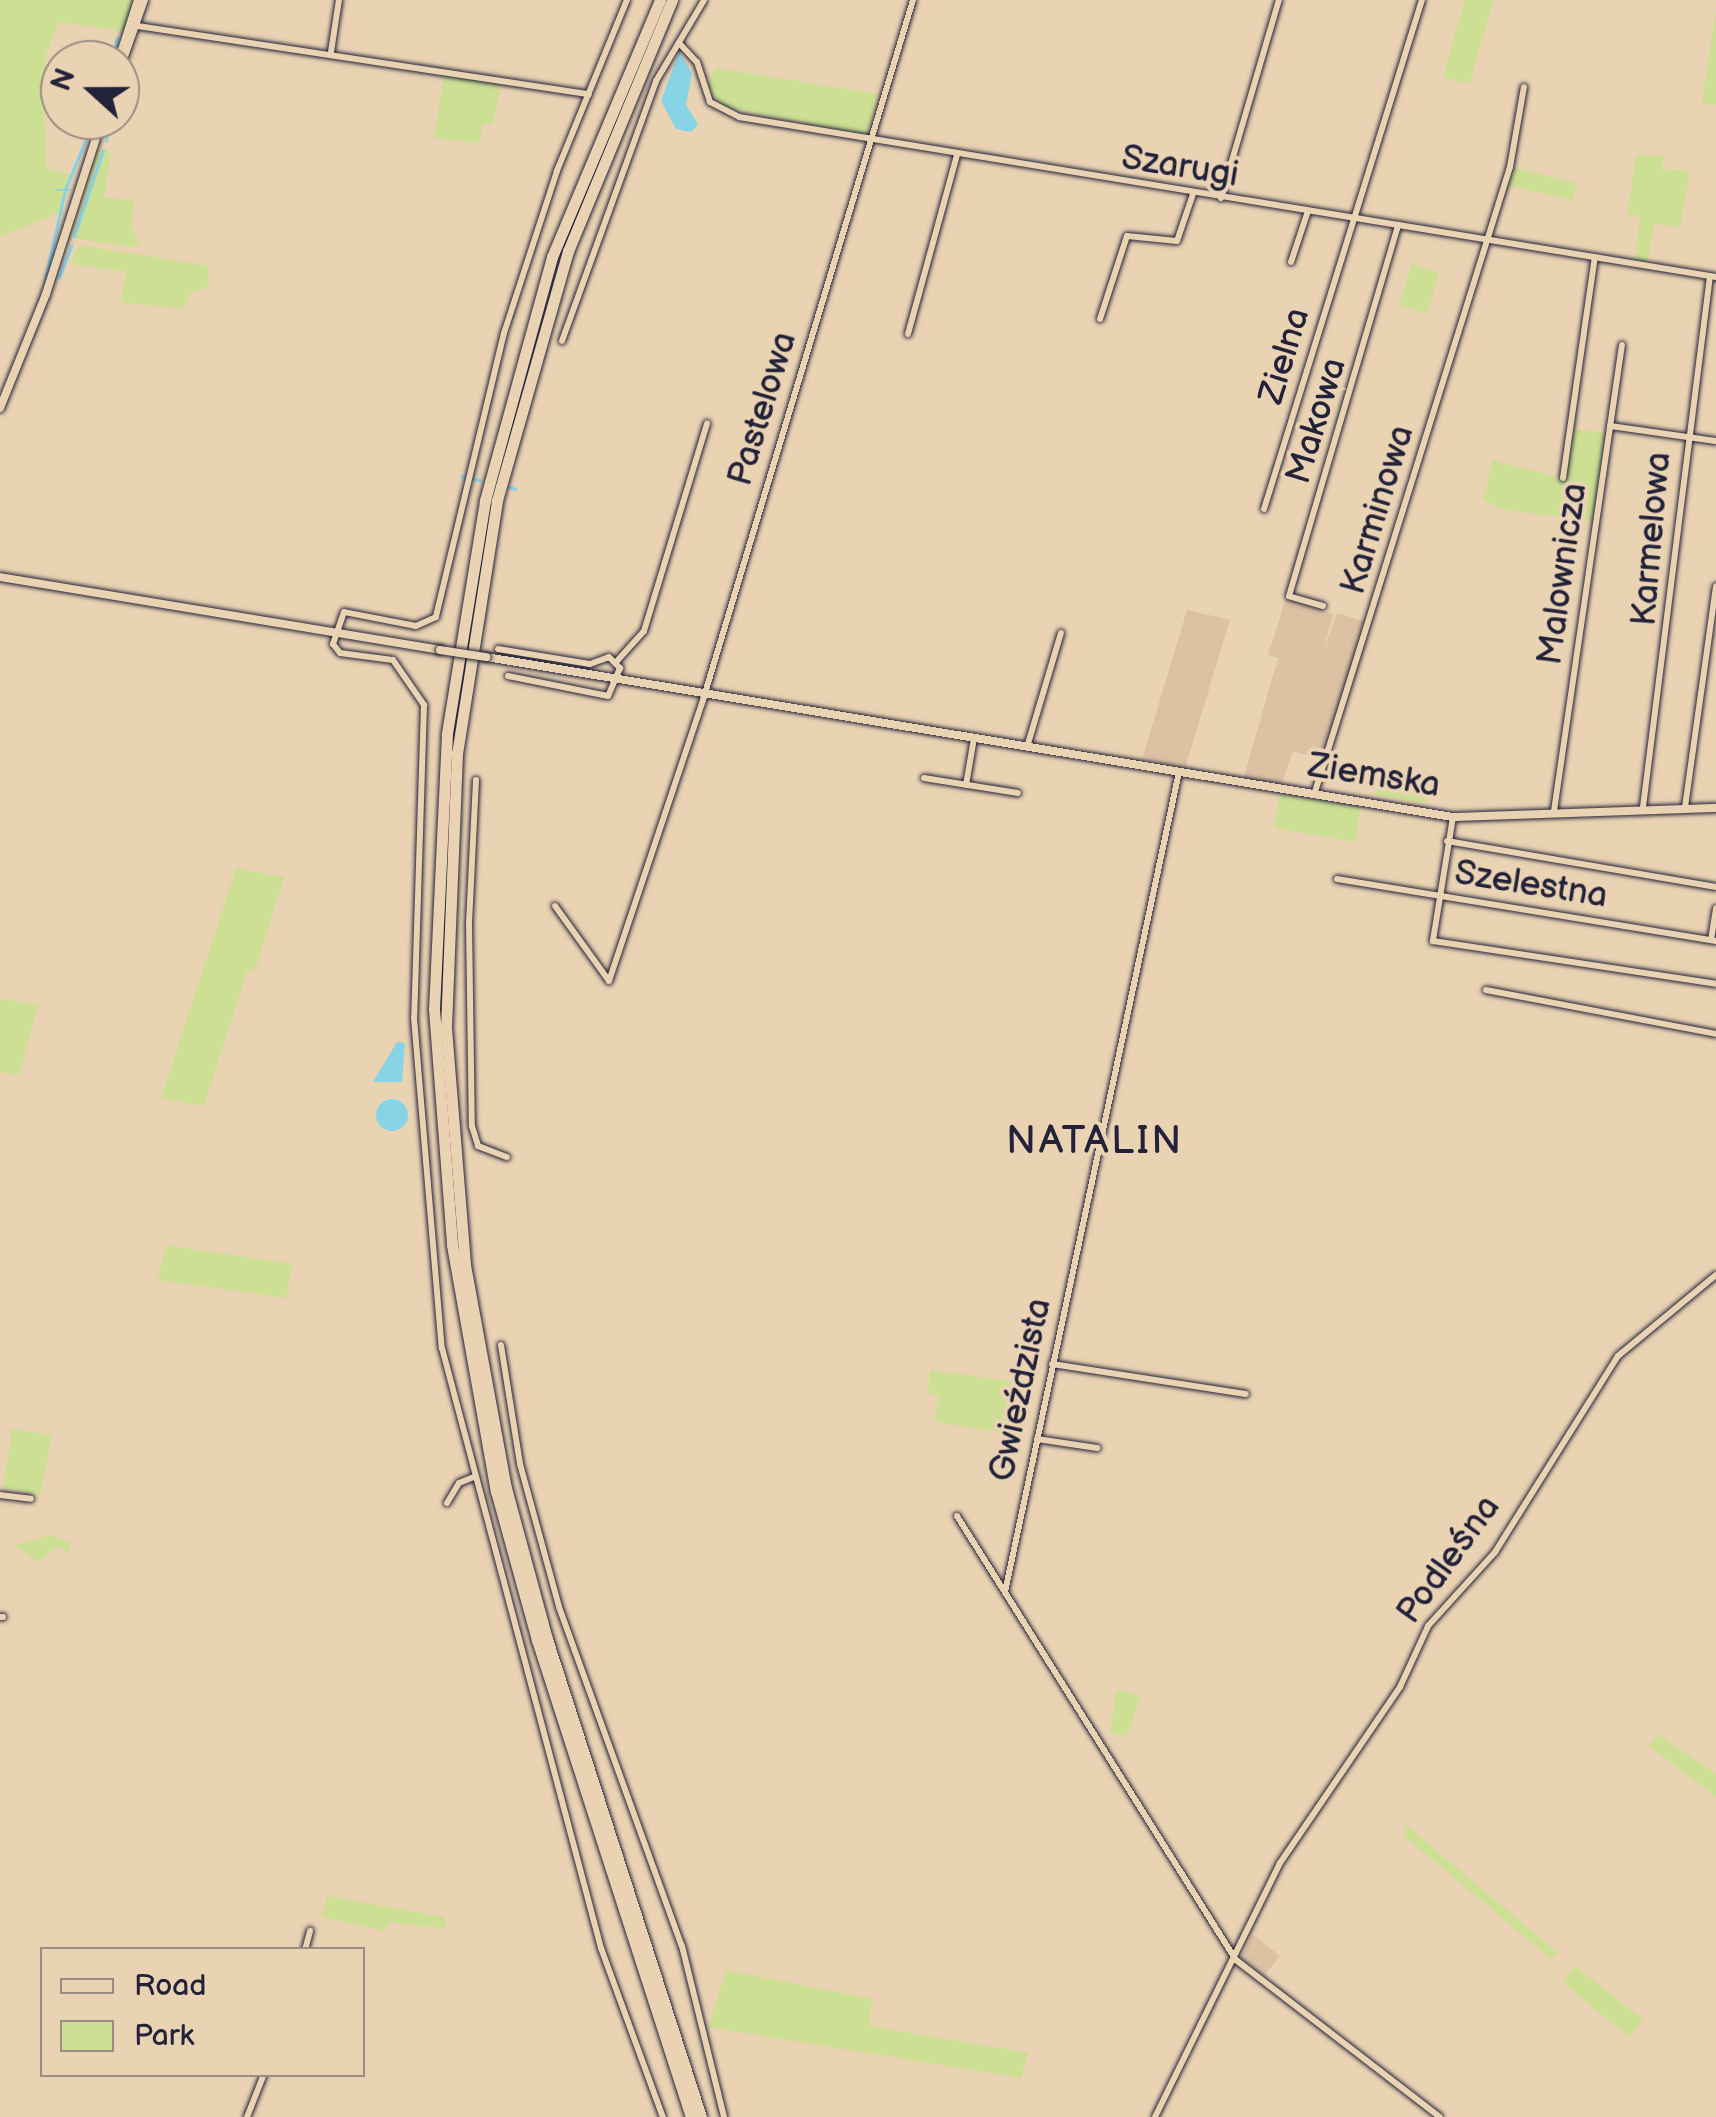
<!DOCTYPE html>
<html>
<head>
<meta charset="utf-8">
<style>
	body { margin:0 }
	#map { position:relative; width:1716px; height:2117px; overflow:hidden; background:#ead3b3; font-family:"Balsamiq Sans",sans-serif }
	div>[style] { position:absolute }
	.built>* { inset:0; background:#dcc1a3 }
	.green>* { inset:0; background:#cddf93 }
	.water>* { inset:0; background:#87d4e6 }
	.round { border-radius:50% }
	.stream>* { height:2.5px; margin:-1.25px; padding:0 1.25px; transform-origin:1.25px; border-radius:1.25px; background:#87d4e6 }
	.roads { filter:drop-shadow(0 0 2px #22223b) drop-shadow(0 0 2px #22223b) }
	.minor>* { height:6px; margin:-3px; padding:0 3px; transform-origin:3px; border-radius:3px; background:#ead3b3 }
	.tertiary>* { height:8px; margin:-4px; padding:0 4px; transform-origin:4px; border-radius:4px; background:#ead3b3 }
	.secondary>* { height:8px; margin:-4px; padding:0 4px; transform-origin:4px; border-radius:4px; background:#ead3b3 }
	.motorway>* { height:11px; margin:-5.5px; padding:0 5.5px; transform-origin:5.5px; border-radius:5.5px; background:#ead3b3 }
	.bridges { filter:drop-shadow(0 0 2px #22223b) drop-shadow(0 0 2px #22223b) }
	.tertiary-bridge>* { height:8px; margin:-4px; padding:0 4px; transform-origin:4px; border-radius:4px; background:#ead3b3 }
	span { translate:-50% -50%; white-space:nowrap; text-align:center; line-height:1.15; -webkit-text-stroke:8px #ead3b3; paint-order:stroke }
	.street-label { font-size:35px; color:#22223b }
	.quarter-label { font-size:40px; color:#22223b; letter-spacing:2.5px }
	.legend { position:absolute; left:40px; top:1947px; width:325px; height:130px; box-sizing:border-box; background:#ead3b3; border:2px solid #9a8c83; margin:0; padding:12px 18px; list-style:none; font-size:30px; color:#22223b }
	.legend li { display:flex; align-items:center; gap:20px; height:50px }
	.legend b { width:50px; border:2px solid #9a8c83 }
	.north { position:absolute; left:40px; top:40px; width:100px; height:100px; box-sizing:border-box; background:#ead3b3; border:2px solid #9a8c83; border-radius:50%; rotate:291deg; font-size:28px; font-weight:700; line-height:40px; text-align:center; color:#22223b }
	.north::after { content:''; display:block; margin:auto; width:35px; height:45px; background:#22223b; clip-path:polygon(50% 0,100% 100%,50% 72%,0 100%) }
</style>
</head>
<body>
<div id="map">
	<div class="built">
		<div style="clip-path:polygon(1286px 598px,1333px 614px,1323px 653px,1337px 613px,1367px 622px,1325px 761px,1293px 751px,1280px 789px,1242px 783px,1278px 658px,1268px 655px)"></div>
		<div style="clip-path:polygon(1187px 610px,1230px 620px,1185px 768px,1142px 759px)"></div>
		<div style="clip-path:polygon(1252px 1934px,1280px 1956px,1264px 1976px,1241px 1959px)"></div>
	</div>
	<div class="green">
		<div style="clip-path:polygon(0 0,134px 0,124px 31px,59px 22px,46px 54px,44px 96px,46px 168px,71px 175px,62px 212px,0 236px)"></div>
		<div style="clip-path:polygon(1465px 0,1494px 0,1469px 84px,1443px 77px)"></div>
		<div style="clip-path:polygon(1716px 10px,1716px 105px,1702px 103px)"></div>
		<div style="clip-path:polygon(716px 68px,878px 94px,867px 135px,722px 107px,707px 86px)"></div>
		<div style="clip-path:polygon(444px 74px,501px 83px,493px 125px,483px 123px,479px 143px,434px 138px)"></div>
		<div style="clip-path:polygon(99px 148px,111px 153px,104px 198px,134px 200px,131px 228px,140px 244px,132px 247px,72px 238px)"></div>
		<div style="clip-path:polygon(1636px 155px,1664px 156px,1662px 169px,1690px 171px,1680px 227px,1654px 223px,1647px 265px,1635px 263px,1640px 216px,1627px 215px)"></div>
		<div style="clip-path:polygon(1511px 167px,1576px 183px,1573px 200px,1505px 185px)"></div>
		<div style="clip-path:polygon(80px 245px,209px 266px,207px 288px,191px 292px,183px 309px,121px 302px,126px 272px,70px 264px)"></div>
		<div style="clip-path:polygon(1412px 264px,1439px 272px,1427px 314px,1399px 305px)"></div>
		<div style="clip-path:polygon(1572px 429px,1605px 433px,1593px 522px,1502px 509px,1483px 500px,1493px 460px,1560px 478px)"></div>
		<div style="clip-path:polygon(1381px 767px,1429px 775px,1425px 803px,1376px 795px)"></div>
		<div style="clip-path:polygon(1280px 794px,1360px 807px,1356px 842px,1274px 828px)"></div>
		<div style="clip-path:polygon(236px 868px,284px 877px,256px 968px,247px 971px,204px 1106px,161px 1098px)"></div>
		<div style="clip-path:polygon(0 999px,38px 1005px,19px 1075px,0 1072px)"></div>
		<div style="clip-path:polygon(166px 1245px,292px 1264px,286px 1298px,158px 1280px)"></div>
		<div style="clip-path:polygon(930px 1370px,1015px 1382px,1005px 1433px,935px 1422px,938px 1395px,928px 1393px)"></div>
		<div style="clip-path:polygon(12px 1429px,52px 1435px,40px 1495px,3px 1488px)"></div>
		<div style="clip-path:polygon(51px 1535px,70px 1543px,69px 1552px,57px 1547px,37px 1562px,15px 1545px)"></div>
		<div style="clip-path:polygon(1116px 1690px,1141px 1695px,1127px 1736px,1110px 1733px)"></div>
		<div style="clip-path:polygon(1658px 1734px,1716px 1774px,1716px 1797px,1649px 1746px)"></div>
		<div style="clip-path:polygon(1406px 1825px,1557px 1952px,1551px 1959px,1404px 1836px)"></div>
		<div style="clip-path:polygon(327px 1896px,444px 1917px,447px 1929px,389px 1922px,386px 1931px,322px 1917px)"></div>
		<div style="clip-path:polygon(1575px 1966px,1643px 2020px,1629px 2037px,1563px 1983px)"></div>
		<div style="clip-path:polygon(727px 1970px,872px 1999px,869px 2026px,1028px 2053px,1021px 2078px,708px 2027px)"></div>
	</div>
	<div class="water">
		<div style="clip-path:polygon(679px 52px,692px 73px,686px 105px,698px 124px,691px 132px,676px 129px,661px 101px)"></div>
		<div style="clip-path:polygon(397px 1042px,405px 1043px,402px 1082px,373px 1082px)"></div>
		<div class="round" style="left:376px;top:1099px;width:32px;height:32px"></div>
	</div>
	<div class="stream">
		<div style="left:112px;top:60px;width:22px;rotate:-77deg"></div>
		<div style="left:92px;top:128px;width:9px;rotate:-69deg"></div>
		<div style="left:106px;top:141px;width:10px;rotate:-79deg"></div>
		<div style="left:57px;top:190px;width:12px"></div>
		<div style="left:74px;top:236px;width:90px;rotate:-71.2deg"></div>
		<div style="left:59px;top:278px;width:34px;rotate:-69deg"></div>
		<div style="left:45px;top:280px;width:92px;rotate:-77.5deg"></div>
		<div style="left:65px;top:190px;width:53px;rotate:-67.8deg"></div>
		<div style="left:462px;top:476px;width:4px;rotate:14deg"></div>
		<div style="left:474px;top:479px;width:6px;rotate:9deg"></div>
		<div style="left:509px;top:487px;width:7px;rotate:16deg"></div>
	</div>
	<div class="roads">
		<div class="minor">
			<div style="left:627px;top:0;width:185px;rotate:112.3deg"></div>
			<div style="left:557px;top:171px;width:170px;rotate:108.1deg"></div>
			<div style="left:504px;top:333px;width:292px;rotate:103.5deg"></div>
			<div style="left:436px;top:617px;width:22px;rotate:156deg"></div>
			<div style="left:416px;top:626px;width:73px;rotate:-169deg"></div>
			<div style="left:344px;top:612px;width:34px;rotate:109deg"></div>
			<div style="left:333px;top:644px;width:11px;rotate:52deg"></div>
			<div style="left:340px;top:653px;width:53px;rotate:7.5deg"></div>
			<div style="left:393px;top:660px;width:55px;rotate:55.4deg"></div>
			<div style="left:424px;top:705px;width:313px;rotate:91.8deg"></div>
			<div style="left:414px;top:1018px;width:331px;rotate:85.2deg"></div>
			<div style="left:442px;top:1348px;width:621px;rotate:75.16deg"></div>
			<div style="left:601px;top:1948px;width:180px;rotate:69.9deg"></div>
			<div style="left:131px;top:25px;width:463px;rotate:8.6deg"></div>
			<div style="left:679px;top:43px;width:26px;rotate:47deg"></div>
			<div style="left:697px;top:62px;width:42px;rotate:72deg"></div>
			<div style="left:710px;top:102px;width:33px;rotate:27deg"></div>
			<div style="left:739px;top:117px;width:990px;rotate:9.3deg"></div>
			<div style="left:331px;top:52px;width:53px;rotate:-81.3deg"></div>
			<div style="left:1221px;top:198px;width:206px;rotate:-73.7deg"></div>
			<div style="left:1291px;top:262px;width:54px;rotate:-71.6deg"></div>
			<div style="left:1100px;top:319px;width:87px;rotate:-72deg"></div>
			<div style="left:1127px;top:236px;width:50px;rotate:5.7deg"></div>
			<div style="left:1177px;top:241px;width:50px;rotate:-71.2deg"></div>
			<div style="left:908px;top:334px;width:186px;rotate:-74.7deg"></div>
			<div style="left:562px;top:341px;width:276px;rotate:-70.1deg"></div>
			<div style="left:656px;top:81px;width:94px;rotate:-59.3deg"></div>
			<div style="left:1610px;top:426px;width:107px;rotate:8.1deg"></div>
			<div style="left:1563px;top:478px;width:223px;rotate:-81.8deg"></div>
			<div style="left:1264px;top:509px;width:533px;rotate:-72.76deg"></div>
			<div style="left:1323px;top:606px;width:35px;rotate:-164deg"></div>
			<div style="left:1289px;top:596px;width:387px;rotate:-73.6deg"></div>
			<div style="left:498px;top:649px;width:93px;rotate:9.3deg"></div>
			<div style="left:590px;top:664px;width:20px;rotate:-20deg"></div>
			<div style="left:609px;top:657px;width:16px;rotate:45deg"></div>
			<div style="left:620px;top:668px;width:30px;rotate:113deg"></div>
			<div style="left:608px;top:696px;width:102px;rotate:-168.7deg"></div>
			<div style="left:617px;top:661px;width:40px;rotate:-48deg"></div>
			<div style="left:644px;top:631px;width:217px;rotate:-73.1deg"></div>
			<div style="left:1027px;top:747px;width:119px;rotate:-73.4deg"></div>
			<div style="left:924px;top:778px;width:95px;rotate:9.1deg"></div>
			<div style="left:476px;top:780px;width:143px;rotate:92.8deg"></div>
			<div style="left:469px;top:923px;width:203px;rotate:89.2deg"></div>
			<div style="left:472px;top:1126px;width:21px;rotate:73deg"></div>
			<div style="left:478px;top:1146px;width:31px;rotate:21deg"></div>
			<div style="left:966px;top:785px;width:48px;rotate:-80.3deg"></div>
			<div style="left:1314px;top:795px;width:658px;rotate:-72.67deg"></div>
			<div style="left:1510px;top:167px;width:81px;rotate:-80.1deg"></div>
			<div style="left:1643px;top:807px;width:535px;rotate:-82.81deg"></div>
			<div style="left:1685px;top:807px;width:223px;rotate:-82deg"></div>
			<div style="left:1554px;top:811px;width:471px;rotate:-81.7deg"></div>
			<div style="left:1453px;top:817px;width:126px;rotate:99.2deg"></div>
			<div style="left:1433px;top:941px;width:286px;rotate:8.6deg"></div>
			<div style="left:1447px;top:841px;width:273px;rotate:9.7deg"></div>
			<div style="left:1337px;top:879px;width:384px;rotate:9.3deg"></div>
			<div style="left:555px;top:906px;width:92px;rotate:54.2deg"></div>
			<div style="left:609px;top:981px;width:296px;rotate:-71.5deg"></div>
			<div style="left:703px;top:700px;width:731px;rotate:-73.3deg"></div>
			<div style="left:1711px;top:940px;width:32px;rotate:-81deg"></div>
			<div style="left:1486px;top:990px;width:234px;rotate:10.8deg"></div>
			<div style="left:501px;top:1345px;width:121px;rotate:80.9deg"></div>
			<div style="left:520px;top:1464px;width:148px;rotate:74.7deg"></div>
			<div style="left:559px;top:1607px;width:361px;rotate:70.1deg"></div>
			<div style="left:682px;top:1946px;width:176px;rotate:76.2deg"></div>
			<div style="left:1052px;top:1364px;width:196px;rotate:8.8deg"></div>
			<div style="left:1037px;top:1439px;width:61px;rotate:8.5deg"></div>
			<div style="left:0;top:1495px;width:31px;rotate:7deg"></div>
			<div style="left:447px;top:1503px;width:23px;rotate:-59deg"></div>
			<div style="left:459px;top:1483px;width:16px;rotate:-22deg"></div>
			<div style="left:957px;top:1516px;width:524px;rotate:57.86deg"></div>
			<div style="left:1236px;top:1960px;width:257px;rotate:37.6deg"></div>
			<div style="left:1005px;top:1592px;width:838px;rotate:-78.02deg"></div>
			<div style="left:0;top:1617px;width:3px"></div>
			<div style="left:305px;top:1950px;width:20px;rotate:-75deg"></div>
			<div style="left:247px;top:2117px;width:46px;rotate:-68.4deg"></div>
			<div style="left:1155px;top:2117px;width:283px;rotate:-63.8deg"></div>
			<div style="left:1280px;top:1863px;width:213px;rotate:-55.7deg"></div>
			<div style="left:1400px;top:1687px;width:67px;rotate:-65.3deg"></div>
			<div style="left:1428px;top:1626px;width:100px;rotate:-47.8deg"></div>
			<div style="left:1495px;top:1552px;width:231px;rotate:-57.9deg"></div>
			<div style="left:1618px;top:1356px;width:127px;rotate:-39.6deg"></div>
		</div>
		<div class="tertiary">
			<div style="left:0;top:577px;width:446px;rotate:9.4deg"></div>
			<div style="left:486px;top:657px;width:980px;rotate:9.4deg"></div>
			<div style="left:1453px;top:817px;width:263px;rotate:-2deg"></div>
		</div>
		<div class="secondary">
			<div style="left:121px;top:53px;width:56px;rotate:-72.2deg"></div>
			<div style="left:120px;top:68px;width:72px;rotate:-70.6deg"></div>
			<div style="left:0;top:408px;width:123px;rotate:-68deg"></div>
			<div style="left:46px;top:294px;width:183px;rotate:-72.2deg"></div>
		</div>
		<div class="motorway">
			<div style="left:660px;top:0;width:279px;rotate:112.8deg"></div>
			<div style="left:552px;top:257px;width:253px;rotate:105.4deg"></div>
			<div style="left:485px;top:501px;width:236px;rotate:99.3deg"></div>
			<div style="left:447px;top:734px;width:275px;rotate:92.7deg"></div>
			<div style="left:434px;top:1009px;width:237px;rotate:85.6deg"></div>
			<div style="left:452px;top:1245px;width:250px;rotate:79.9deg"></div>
			<div style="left:496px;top:1491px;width:155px;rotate:74.6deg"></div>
			<div style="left:537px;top:1640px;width:501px;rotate:72.11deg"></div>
			<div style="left:672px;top:0;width:272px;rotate:112.5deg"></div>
			<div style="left:568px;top:251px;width:260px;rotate:105.9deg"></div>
			<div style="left:497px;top:501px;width:255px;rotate:99deg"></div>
			<div style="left:457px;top:753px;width:275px;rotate:92.3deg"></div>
			<div style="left:446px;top:1028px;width:238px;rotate:85.4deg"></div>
			<div style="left:465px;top:1265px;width:227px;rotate:79.6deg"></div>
			<div style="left:506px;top:1488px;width:156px;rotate:74.8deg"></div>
			<div style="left:547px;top:1639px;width:502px;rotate:72.14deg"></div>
		</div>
	</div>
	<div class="bridges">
		<div class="tertiary-bridge">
			<div style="left:440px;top:650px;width:47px;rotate:8.7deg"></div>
		</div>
	</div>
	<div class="street-label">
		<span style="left:1180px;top:167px;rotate:9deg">Szarugi</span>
		<span style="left:1285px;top:356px;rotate:-73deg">Zielna</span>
		<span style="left:763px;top:409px;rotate:-73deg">Pastelowa</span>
		<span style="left:1317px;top:421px;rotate:-73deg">Makowa</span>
		<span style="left:1378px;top:510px;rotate:-73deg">Karminowa</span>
		<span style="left:1652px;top:539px;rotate:-85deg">Karmelowa</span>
		<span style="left:1563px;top:574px;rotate:-82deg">Malownicza</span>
		<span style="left:1374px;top:776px;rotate:9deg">Ziemska</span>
		<span style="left:1531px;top:885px;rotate:9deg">Szelestna</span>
		<span style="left:1021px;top:1390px;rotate:-78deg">Gwieździsta</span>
		<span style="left:1449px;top:1560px;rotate:-54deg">Podleśna</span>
	</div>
	<div class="quarter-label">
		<span style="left:1095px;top:1141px">NATALIN</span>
	</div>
	<ul class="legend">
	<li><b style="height:12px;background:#ead3b3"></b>Road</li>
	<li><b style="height:28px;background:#cddf93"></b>Park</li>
	</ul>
	<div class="north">N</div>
</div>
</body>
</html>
